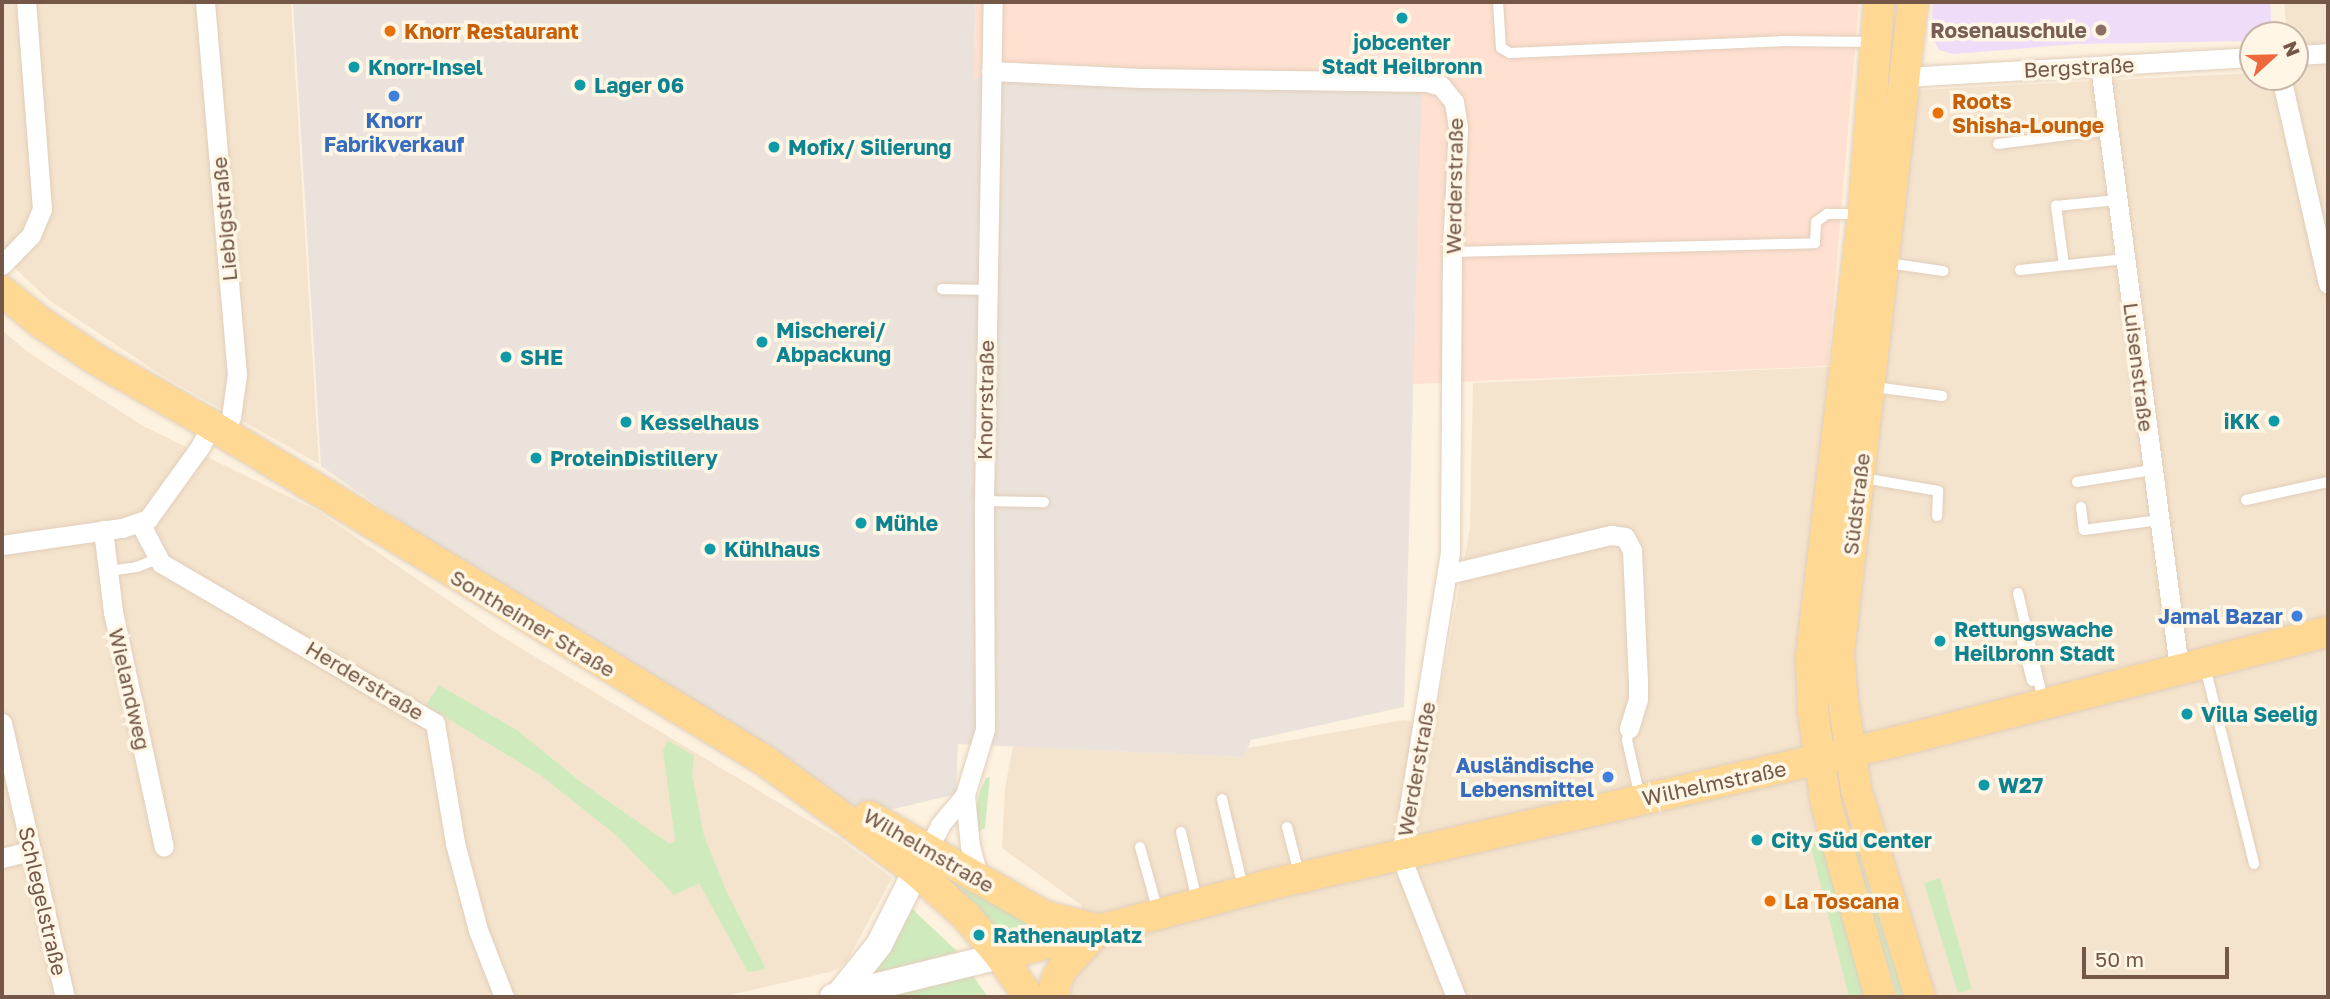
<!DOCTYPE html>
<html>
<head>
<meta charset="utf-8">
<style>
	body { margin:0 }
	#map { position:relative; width:2330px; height:999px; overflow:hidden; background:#fdf2df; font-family:"Golos Text",sans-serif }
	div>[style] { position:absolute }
	.residential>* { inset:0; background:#f5e4cd }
	.commercial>* { inset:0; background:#ffe0d1 }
	.industrial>* { inset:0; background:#ebe3db }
	.education>* { inset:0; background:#efdcf9 }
	.green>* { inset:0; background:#cfebbd }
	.roads { filter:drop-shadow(0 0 2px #e1cebb) drop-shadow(0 0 2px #e1cebb) }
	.lane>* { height:10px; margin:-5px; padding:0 5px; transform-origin:5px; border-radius:5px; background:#fff }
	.street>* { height:19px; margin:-9.5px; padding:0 9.5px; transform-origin:9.5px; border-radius:9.5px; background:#fff }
	.secondary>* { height:26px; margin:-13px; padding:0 13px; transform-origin:13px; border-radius:13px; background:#fff }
	.primary>* { height:30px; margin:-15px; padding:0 15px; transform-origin:15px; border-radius:15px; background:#ffd994 }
	.dots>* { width:19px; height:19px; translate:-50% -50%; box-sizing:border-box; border:4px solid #fff6e6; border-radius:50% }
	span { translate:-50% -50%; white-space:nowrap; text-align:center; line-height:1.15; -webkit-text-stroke:7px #fff6e6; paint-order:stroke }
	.education-label { font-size:21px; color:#785e54; font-weight:700 }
	.right { translate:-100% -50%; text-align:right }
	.food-label { font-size:21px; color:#c56008; font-weight:700 }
	.left { translate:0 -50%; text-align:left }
	.culture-label { font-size:21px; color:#0d838f; font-weight:700 }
	.street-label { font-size:21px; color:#745746 }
	.shop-label { font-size:21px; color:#366cbe; font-weight:700 }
	.frame { position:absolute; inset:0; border:4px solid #745746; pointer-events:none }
	.north { position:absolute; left:2239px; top:21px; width:70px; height:70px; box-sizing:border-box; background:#fff6e6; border:2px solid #c7b6a6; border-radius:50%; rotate:68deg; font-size:19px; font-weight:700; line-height:28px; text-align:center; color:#745746 }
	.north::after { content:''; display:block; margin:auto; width:24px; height:32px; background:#ef673c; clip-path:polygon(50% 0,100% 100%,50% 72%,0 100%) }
	.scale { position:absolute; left:2082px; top:947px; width:147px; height:32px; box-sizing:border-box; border:4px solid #745746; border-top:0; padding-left:9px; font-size:21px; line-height:24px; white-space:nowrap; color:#745746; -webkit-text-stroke:5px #fff6e6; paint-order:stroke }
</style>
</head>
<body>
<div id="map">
	<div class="residential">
		<div style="clip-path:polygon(2px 2px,291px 2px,319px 464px,163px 376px,50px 301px,2px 256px)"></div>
		<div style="clip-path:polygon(2284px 2px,2328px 2px,2328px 997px,1069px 997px,1073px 978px,1092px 953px,1081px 905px,1002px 848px,1005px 788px,1013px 746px,1243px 757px,1248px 748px,1403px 720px,1434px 725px,1470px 528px,1473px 383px,1825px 367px,1882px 369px,1892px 276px,1918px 90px,2253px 73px,2253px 77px,2295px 77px,2295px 35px,2287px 35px)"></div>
		<div style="clip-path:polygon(2px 330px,29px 353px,143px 426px,316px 510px,499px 635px,841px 840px,892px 878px,847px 961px,834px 971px,722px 997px,2px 997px)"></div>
	</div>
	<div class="commercial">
		<div style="clip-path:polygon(975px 2px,1859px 2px,1828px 366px,1413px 384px,1421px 80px,974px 78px)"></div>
	</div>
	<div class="industrial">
		<div style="clip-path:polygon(293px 2px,975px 2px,974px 78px,1422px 80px,1404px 707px,1251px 740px,1244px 757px,958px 744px,956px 794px,865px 816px,637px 686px,321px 466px)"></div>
	</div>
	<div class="education">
		<div style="clip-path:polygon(1933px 2px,2270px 2px,2272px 35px,2253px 35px,2253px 41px,2076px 44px,1953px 54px,1939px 50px,1931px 35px)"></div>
	</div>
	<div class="green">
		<div style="clip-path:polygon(439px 685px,517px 730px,582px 783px,670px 844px,675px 840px,663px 750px,668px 740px,694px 756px,692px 774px,704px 836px,725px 888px,766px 969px,748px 972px,699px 883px,674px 895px,617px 836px,543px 777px,426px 705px)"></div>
		<div style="clip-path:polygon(990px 777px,985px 828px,975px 833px,975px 814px,980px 791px,986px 778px)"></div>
		<div style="clip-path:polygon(1850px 820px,1862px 864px,1904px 997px,1898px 997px,1841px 823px)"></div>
		<div style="clip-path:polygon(1819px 831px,1870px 997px,1849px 997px,1809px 840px)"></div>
		<div style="clip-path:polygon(944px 876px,1032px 919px,1032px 931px,1001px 939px)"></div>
		<div style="clip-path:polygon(1940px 878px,1972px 989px,1958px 993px,1924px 883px)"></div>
		<div style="clip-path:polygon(910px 907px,958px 952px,867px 975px)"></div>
		<div style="clip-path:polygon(971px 973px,988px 997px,871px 997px)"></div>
	</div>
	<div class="roads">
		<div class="lane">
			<div style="left:1498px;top:2px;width:46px;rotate:86.3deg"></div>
			<div style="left:1501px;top:48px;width:10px;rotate:29deg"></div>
			<div style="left:1510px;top:53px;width:271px;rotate:-2.5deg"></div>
			<div style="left:1781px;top:41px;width:91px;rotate:0.6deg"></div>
			<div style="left:1998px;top:144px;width:111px;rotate:-7.3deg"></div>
			<div style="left:1452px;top:252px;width:363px;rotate:-1.4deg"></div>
			<div style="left:1815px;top:243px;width:21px;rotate:-87deg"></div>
			<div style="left:1816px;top:222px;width:14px;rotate:-36deg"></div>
			<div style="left:1827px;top:214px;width:32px"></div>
			<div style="left:1888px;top:263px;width:56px;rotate:8.3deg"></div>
			<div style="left:2064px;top:265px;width:60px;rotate:-97.7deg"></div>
			<div style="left:2056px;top:206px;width:61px;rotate:-5.6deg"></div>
			<div style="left:2020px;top:270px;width:106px;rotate:-6deg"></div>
			<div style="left:942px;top:289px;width:44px;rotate:1.3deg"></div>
			<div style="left:1874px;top:387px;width:69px;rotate:7.5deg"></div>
			<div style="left:1863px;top:478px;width:76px;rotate:9.8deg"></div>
			<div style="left:1938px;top:491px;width:25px;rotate:92deg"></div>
			<div style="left:2077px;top:482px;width:76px;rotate:-9.1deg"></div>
			<div style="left:2246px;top:500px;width:84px;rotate:-12.4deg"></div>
			<div style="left:984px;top:501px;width:60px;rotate:1deg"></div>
			<div style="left:2081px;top:507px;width:23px;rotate:83deg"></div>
			<div style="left:2084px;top:530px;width:76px;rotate:-7.6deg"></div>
			<div style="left:109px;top:571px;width:28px;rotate:-8deg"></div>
			<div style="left:137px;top:567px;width:22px;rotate:-22deg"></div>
			<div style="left:2018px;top:593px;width:110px;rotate:76.8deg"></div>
			<div style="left:2022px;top:643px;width:39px;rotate:75deg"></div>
			<div style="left:2205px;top:667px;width:203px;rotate:76deg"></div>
			<div style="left:1629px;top:729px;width:11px;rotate:100deg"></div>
			<div style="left:1627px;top:740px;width:58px;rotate:77.2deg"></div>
			<div style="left:1222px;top:799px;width:90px;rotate:76.6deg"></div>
			<div style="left:1287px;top:827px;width:48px;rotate:75.4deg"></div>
			<div style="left:1181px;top:832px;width:70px;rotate:76.8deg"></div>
			<div style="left:1140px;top:847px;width:66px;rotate:74.3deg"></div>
		</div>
		<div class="street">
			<div style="left:205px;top:2px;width:373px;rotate:85.1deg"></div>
			<div style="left:237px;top:374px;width:43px;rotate:97.9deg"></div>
			<div style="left:231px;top:417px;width:18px;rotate:117deg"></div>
			<div style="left:2295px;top:55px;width:33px;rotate:-3deg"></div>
			<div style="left:2100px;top:66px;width:607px;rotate:82.52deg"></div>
			<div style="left:991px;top:71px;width:150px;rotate:2.7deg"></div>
			<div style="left:1141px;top:78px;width:286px;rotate:0.8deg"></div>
			<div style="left:1427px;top:82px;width:15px;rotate:16deg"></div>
			<div style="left:1441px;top:86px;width:21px;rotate:51deg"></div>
			<div style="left:1454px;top:102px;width:26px;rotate:81deg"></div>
			<div style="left:1458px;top:128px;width:124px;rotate:92.8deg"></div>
			<div style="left:1452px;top:252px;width:300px;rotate:90.4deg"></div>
			<div style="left:1450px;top:552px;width:309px;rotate:99.1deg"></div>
			<div style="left:1401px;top:857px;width:150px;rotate:68.6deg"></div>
			<div style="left:1905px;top:77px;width:349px;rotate:-3.3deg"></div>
			<div style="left:2281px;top:77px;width:212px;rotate:77.2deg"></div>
			<div style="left:2px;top:265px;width:42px;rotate:-46deg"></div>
			<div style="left:31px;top:235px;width:28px;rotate:-67deg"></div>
			<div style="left:42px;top:209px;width:208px;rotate:-94.4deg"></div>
			<div style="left:140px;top:523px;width:45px;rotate:62.3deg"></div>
			<div style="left:161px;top:563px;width:317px;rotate:30.3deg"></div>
			<div style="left:435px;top:723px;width:122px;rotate:80.5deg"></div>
			<div style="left:455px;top:843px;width:90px;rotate:75.2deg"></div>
			<div style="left:478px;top:930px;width:72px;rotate:68.8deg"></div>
			<div style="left:103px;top:530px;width:83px;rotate:83deg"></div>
			<div style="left:113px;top:612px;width:240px;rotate:77.8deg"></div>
			<div style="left:2px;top:545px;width:121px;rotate:-8.1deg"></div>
			<div style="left:122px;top:528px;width:28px;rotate:-19deg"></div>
			<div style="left:148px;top:519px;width:89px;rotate:-54.2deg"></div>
			<div style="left:200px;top:447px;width:25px;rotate:-63deg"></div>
			<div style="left:1448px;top:574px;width:168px;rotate:-13.5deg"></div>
			<div style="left:1611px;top:535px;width:14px;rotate:8deg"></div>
			<div style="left:1625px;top:537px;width:15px;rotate:62deg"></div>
			<div style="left:1632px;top:550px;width:130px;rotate:87.4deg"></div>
			<div style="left:1638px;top:680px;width:19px;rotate:90deg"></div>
			<div style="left:1638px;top:699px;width:31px;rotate:107deg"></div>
			<div style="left:2px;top:723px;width:281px;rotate:77.1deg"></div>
			<div style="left:965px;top:795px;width:51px;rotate:84.4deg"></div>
			<div style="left:970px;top:846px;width:35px;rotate:75deg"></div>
			<div style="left:2px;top:858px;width:30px;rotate:-14deg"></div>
			<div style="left:923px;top:859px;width:38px;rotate:-63deg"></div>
			<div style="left:940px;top:825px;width:39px;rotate:-50deg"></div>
			<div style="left:965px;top:795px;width:69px;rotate:-73.1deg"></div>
			<div style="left:985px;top:729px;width:228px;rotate:-90.3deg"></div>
			<div style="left:984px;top:501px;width:499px;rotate:-89deg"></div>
		</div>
		<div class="secondary">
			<div style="left:838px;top:996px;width:65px;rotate:-51.2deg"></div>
			<div style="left:879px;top:945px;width:83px;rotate:-63.4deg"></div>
			<div style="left:833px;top:997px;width:172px;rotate:-13.8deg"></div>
		</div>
		<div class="primary">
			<div style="left:1879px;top:2px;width:213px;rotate:94.3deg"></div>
			<div style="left:1863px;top:214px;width:449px;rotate:96.7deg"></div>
			<div style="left:1811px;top:660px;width:51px;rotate:87.8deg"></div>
			<div style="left:1813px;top:711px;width:93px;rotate:82deg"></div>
			<div style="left:1826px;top:803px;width:201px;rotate:74.4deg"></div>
			<div style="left:1913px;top:2px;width:655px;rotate:96.49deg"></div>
			<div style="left:1839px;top:653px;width:41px;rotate:85.8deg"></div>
			<div style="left:1842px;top:694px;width:96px;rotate:81.6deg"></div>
			<div style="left:1856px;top:789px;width:218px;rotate:72.9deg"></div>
			<div style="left:2px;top:291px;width:49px;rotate:39.2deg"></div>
			<div style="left:40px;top:322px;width:66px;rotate:33.9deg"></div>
			<div style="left:95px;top:359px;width:133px;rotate:29.6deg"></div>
			<div style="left:211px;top:425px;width:647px;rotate:31.21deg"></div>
			<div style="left:764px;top:760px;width:188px;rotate:36.1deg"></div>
			<div style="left:916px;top:871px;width:67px;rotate:42deg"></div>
			<div style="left:966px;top:916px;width:52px;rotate:49.6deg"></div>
			<div style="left:1000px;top:956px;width:50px;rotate:54.7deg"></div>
			<div style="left:869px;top:816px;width:202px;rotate:29.7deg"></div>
			<div style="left:1044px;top:916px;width:54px;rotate:14deg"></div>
			<div style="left:1000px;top:956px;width:277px;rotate:-14.8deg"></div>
			<div style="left:1268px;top:885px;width:643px;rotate:-12.85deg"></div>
			<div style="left:1895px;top:742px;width:447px;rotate:-14.3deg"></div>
			<div style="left:1053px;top:997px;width:17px;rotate:-80deg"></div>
			<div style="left:1056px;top:980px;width:14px;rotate:-60deg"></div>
			<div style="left:1063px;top:968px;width:52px;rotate:-47.4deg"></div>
		</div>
	</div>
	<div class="dots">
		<div style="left:1402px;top:18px;background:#0f9aa8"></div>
		<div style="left:2101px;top:30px;background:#8d6e63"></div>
		<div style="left:390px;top:31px;background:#e8710a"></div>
		<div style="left:354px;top:67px;background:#0f9aa8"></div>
		<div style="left:580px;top:85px;background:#0f9aa8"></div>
		<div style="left:394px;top:96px;background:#3f7fe0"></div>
		<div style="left:1938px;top:113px;background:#e8710a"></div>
		<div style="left:774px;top:147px;background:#0f9aa8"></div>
		<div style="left:762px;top:342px;background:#0f9aa8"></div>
		<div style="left:506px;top:357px;background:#0f9aa8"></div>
		<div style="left:2274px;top:421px;background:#0f9aa8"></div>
		<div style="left:626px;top:422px;background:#0f9aa8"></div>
		<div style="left:536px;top:458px;background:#0f9aa8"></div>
		<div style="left:861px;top:523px;background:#0f9aa8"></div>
		<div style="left:710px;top:549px;background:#0f9aa8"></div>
		<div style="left:2297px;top:616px;background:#3f7fe0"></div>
		<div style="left:1940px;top:641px;background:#0f9aa8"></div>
		<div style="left:2187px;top:714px;background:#0f9aa8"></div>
		<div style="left:1608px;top:777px;background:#3f7fe0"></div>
		<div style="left:1984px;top:785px;background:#0f9aa8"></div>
		<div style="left:1757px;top:840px;background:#0f9aa8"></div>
		<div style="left:1770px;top:901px;background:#e8710a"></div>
		<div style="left:979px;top:935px;background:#0f9aa8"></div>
	</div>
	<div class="education-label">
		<span class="right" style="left:2087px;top:30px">Rosenauschule</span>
	</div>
	<div class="food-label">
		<span class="left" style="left:404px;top:31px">Knorr Restaurant</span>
		<span class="left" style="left:1952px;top:113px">Roots<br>Shisha-Lounge</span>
		<span class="left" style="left:1784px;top:901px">La Toscana</span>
	</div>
	<div class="culture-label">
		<span style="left:1402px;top:54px">jobcenter<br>Stadt Heilbronn</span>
		<span class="left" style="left:368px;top:67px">Knorr-Insel</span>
		<span class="left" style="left:594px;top:85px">Lager 06</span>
		<span class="left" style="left:788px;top:147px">Mofix/ Silierung</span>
		<span class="left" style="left:776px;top:342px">Mischerei/<br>Abpackung</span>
		<span class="left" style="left:520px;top:357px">SHE</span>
		<span class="right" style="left:2260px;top:421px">iKK</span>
		<span class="left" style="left:640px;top:422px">Kesselhaus</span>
		<span class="left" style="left:550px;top:458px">ProteinDistillery</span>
		<span class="left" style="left:875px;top:523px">Mühle</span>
		<span class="left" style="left:724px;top:549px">Kühlhaus</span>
		<span class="left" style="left:1954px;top:641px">Rettungswache<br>Heilbronn Stadt</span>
		<span class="left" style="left:2201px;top:714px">Villa Seelig</span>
		<span class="left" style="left:1998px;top:785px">W27</span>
		<span class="left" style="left:1771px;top:840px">City Süd Center</span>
		<span class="left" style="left:993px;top:935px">Rathenauplatz</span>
	</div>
	<div class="street-label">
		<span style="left:2079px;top:67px;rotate:-3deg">Bergstraße</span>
		<span style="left:1454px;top:186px;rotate:-89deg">Werderstraße</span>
		<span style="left:224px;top:219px;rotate:-95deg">Liebigstraße</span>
		<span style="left:2139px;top:367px;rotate:83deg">Luisenstraße</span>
		<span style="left:985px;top:400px;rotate:-89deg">Knorrstraße</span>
		<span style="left:1856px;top:504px;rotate:-83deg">Südstraße</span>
		<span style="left:533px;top:623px;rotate:31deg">Sontheimer Straße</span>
		<span style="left:365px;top:680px;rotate:31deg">Herderstraße</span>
		<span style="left:130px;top:689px;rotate:77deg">Wielandweg</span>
		<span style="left:1416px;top:769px;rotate:-80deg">Werderstraße</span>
		<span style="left:1714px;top:783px;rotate:-12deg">Wilhelmstraße</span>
		<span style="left:929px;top:850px;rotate:30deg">Wilhelmstraße</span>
		<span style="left:43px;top:901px;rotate:77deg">Schlegelstraße</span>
	</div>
	<div class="shop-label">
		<span style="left:394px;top:132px">Knorr<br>Fabrikverkauf</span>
		<span class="right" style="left:2283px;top:616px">Jamal Bazar</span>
		<span class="right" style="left:1594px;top:777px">Ausländische<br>Lebensmittel</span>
	</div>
	<div class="frame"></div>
	<div class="north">N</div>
	<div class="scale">50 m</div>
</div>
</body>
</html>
